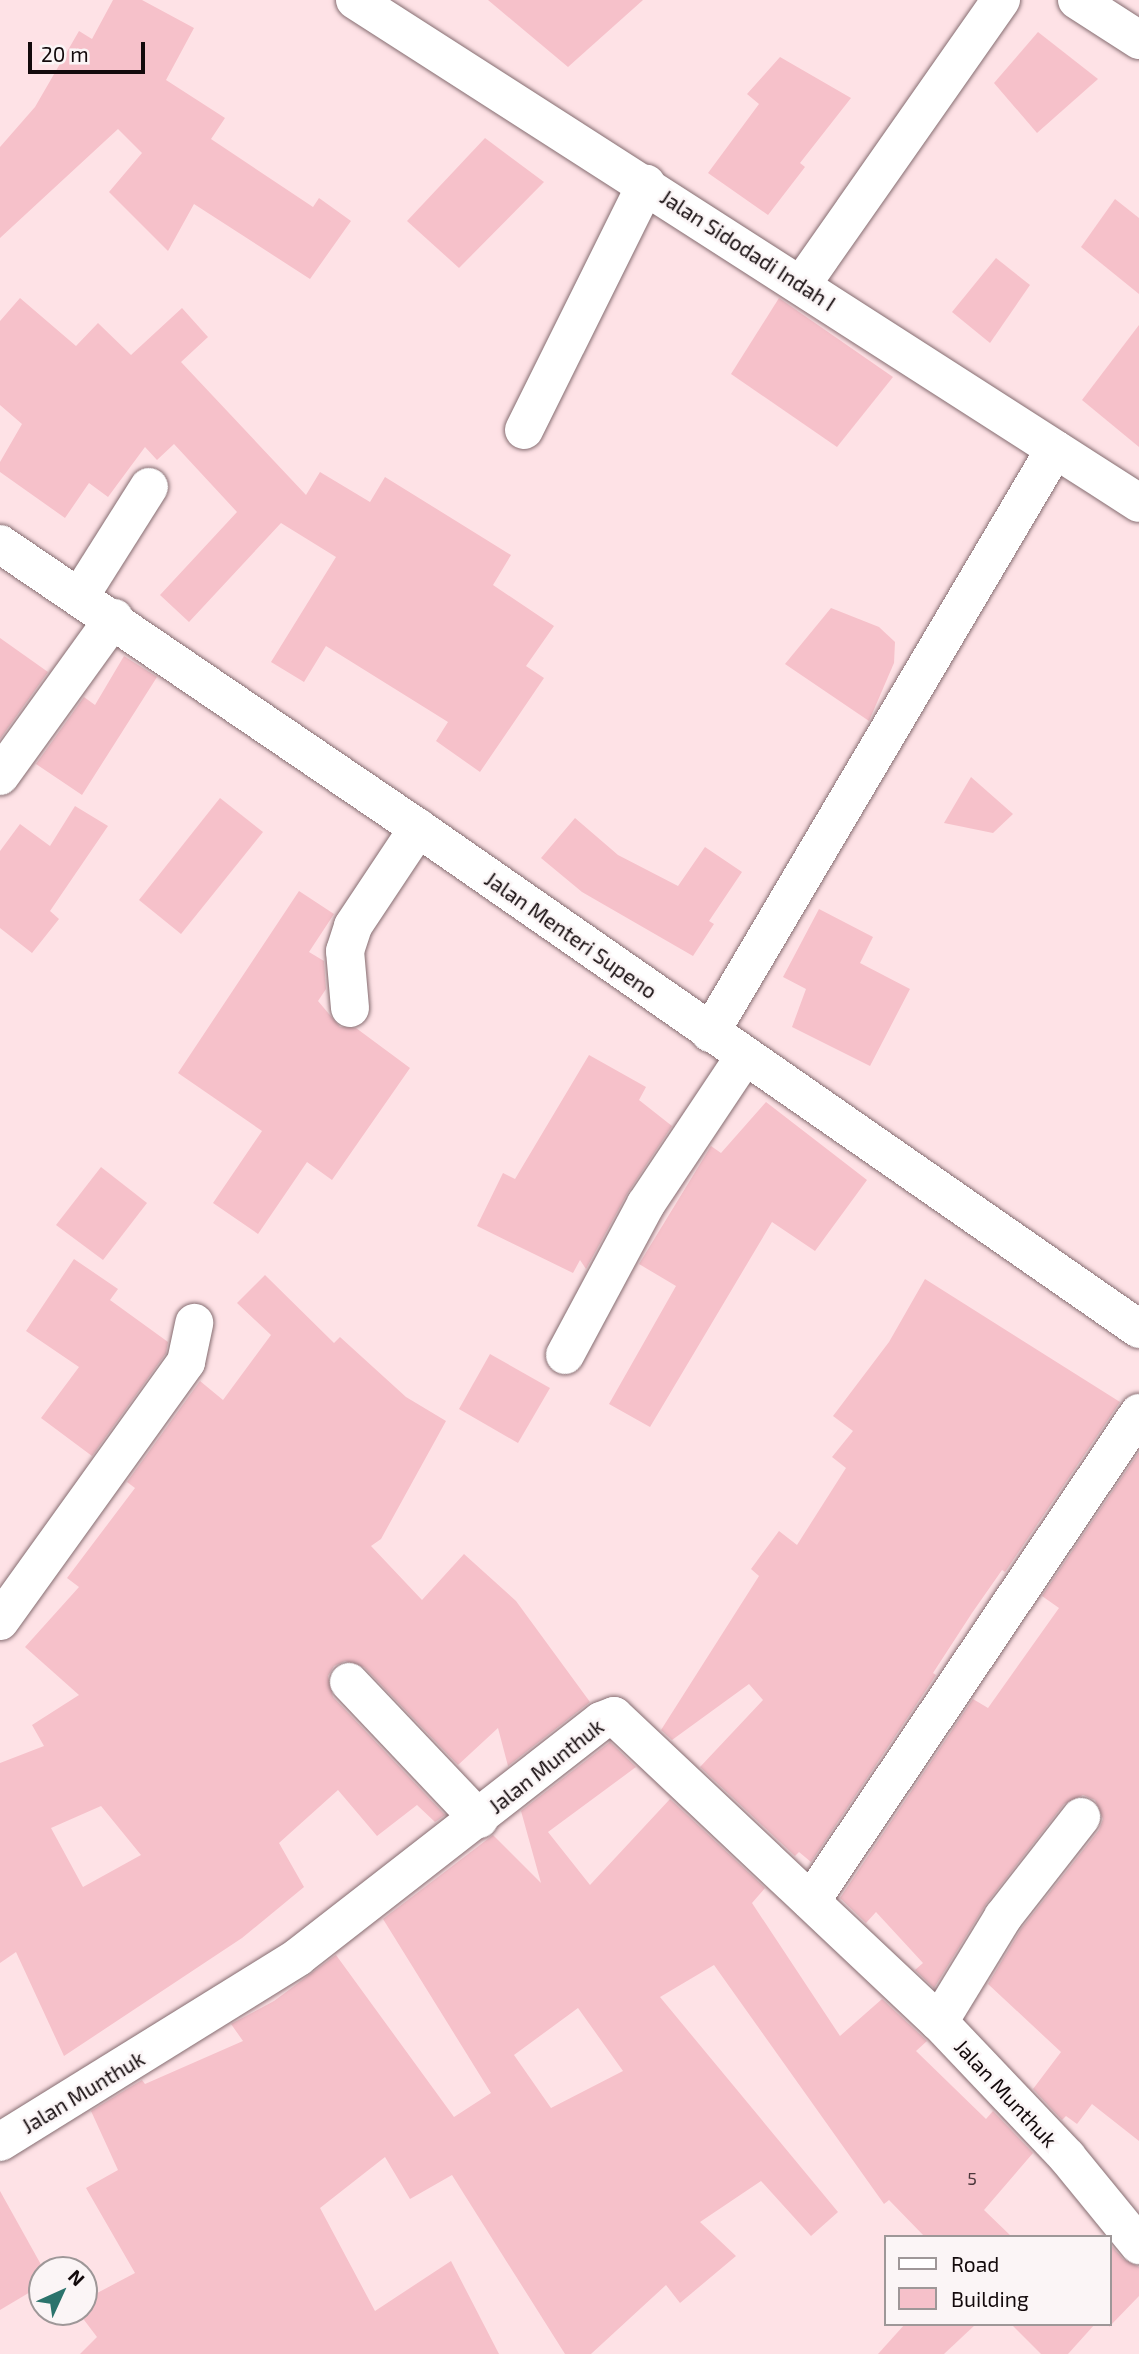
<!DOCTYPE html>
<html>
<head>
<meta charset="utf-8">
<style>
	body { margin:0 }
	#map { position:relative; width:1139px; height:2354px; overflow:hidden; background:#fee2e6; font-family:"Exo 2",sans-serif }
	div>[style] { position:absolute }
	.building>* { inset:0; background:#f6c1ca }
	.roads { filter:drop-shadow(0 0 2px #856d71) drop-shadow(0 0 2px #856d71) }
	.minor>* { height:38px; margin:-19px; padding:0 19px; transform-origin:19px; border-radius:19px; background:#fff }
	.major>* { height:38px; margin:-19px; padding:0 19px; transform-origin:19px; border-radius:19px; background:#fff }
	span { translate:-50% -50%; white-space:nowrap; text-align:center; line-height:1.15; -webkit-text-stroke:5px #fbf5f6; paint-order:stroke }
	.number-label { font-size:18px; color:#4c383c }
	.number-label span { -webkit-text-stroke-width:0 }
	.street-label { font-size:21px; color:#130a0c }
	.legend { position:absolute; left:884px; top:2235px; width:228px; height:91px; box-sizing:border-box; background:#fbf5f6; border:2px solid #9e9798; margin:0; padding:9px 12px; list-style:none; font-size:21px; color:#130a0c }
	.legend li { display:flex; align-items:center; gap:14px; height:35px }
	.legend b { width:35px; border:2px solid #9e9798 }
	.north { position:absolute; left:28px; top:2256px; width:70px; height:70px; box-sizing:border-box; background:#fbf5f6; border:2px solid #9e9798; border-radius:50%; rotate:45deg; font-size:19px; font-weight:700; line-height:28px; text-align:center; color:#130a0c }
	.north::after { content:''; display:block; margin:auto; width:24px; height:32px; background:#2b736c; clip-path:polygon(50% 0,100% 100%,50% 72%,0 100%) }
	.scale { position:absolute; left:28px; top:42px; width:117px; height:32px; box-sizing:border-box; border:4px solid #130a0c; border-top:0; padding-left:9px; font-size:21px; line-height:24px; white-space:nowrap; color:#130a0c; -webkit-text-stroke:5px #fbf5f6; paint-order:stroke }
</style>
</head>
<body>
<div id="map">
	<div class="building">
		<div style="clip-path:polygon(113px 0,142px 0,194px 28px,166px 80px,225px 118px,211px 139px,313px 207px,319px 198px,351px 221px,310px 279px,194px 204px,168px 251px,109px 192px,142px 153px,118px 129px,0 238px,0 147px,35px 107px,79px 31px,92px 39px)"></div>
		<div style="clip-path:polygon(488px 0,643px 0,568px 67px)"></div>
		<div style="clip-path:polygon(1038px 32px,1098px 79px,1037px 133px,994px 83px)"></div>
		<div style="clip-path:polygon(780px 57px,851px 98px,800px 163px,805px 167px,768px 215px,708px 173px,759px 104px,747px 94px)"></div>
		<div style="clip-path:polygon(485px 138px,544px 182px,459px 268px,407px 221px)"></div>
		<div style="clip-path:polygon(1115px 199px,1139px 218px,1139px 294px,1081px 247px)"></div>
		<div style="clip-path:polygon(996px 258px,1030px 285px,990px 343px,952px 312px)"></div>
		<div style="clip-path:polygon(20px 298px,76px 346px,98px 323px,131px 355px,182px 308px,208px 337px,181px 362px,306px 495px,320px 472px,370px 502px,385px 477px,511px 555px,493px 585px,554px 626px,526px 666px,544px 678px,480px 772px,436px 741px,448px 722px,326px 646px,304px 682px,271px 662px,336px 557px,281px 523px,189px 622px,160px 595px,237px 512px,174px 444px,157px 460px,145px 447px,108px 497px,89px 483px,65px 518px,0 472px,0 462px,22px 424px,0 405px,0 321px)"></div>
		<div style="clip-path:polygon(779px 298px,893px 377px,837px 447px,731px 374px)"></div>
		<div style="clip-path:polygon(1139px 325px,1139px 447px,1082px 400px)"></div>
		<div style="clip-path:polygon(831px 608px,879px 627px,895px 642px,894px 663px,869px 721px,785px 664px)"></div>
		<div style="clip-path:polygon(0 638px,48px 672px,0 739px)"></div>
		<div style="clip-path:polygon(124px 656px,157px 677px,82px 795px,36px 764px,84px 697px,95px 705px)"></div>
		<div style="clip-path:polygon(971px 777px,1013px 814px,993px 833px,944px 823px)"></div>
		<div style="clip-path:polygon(220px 798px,263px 832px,181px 934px,139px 900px)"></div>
		<div style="clip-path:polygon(75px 806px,108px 826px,50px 911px,59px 919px,32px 953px,0 928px,0 851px,20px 824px,50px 846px)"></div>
		<div style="clip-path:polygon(575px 818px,618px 855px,678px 886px,705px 847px,742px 872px,709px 921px,714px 924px,693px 956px,582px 892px,541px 858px)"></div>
		<div style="clip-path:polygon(299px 891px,334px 914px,309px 952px,324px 961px,326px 989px,318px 1001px,340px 1027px,356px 1028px,410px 1068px,332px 1180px,307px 1162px,258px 1234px,213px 1203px,262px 1131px,178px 1073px)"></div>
		<div style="clip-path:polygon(819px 909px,873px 937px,860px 963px,910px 989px,870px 1066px,792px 1027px,806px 989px,783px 977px)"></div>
		<div style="clip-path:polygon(589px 1055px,646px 1087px,639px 1100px,672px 1126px,627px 1194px,586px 1269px,580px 1260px,573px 1273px,477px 1226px,503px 1173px,515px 1179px)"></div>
		<div style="clip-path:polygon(766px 1102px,867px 1180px,815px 1251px,772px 1222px,650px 1427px,609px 1404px,676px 1286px,639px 1264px,711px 1146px,721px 1153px)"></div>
		<div style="clip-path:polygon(101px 1167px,147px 1203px,103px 1260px,56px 1225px)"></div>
		<div style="clip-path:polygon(74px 1259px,118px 1289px,110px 1300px,168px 1342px,166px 1353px,92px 1456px,41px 1418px,79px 1367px,26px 1331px)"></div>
		<div style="clip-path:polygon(evenodd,265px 1275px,334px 1343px,340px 1337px,406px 1397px,446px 1421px,381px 1539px,371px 1546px,422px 1600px,464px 1554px,516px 1601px,590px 1702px,508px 1766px,498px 1728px,458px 1765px,364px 1667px,345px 1661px,334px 1666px,328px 1676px,333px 1697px,445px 1815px,435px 1822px,417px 1805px,377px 1836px,338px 1790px,279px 1843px,304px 1887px,242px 1938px,64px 2056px,16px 1952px,0 1963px,0 1763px,44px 1746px,32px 1725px,79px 1695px,25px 1647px,79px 1587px,67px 1578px,135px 1488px,127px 1482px,200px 1381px,223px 1400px,271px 1335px,237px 1303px,265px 1275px,101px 1806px,141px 1855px,83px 1887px,51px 1828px,101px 1806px)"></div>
		<div style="clip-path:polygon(925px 1279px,1120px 1402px,1005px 1572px,1002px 1570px,972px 1613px,933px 1673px,936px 1675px,811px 1862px,799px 1852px,795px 1856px,700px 1767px,763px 1700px,749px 1684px,672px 1740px,661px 1730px,759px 1576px,751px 1569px,779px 1531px,797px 1545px,846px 1468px,832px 1457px,853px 1431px,833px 1416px,889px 1342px)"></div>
		<div style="clip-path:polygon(490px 1354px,550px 1388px,518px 1443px,459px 1409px)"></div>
		<div style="clip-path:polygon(1139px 1452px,1139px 2141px,1092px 2104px,1077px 2124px,1066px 2116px,1062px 2120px,1033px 2089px,1061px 2052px,988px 1984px,1021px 1929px,1099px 1830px,1103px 1819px,1095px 1800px,1083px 1795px,1064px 1804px,986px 1904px,934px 1988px,915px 1970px,923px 1963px,876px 1912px,866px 1923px,840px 1898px,973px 1699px,988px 1708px,1059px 1608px,1042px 1596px)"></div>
		<div style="clip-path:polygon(evenodd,610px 1742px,636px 1767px,548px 1832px,590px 1885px,670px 1799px,765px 1888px,752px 1903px,840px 2036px,882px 1999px,927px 2041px,916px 2051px,986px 2119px,993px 2111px,1033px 2153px,984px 2210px,1012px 2237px,925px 2237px,889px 2200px,884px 2204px,714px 1965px,660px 1997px,838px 2212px,811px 2236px,761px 2181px,700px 2222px,736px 2256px,680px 2303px,666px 2285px,591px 2354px,565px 2354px,452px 2175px,410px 2199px,385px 2157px,320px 2208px,375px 2311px,451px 2261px,499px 2354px,80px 2354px,97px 2337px,78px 2312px,84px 2312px,84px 2300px,135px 2273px,86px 2188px,118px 2170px,91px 2111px,142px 2080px,145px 2084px,243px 2041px,231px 2024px,274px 2001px,336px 1955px,454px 2117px,491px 2093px,383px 1919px,493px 1835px,541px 1883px,521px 1811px,610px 1742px,578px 2008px,623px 2071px,551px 2108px,514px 2055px,578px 2008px)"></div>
		<div style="clip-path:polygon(0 2191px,44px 2270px,42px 2285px,0 2310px)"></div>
		<div style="clip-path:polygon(1109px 2243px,1123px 2259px,1139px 2267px,1139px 2296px,1109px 2327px)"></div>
		<div style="clip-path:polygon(905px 2324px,976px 2324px,944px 2354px,878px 2354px)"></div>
		<div style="clip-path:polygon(1011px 2324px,1095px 2324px,1068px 2354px,1041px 2354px)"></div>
	</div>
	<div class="roads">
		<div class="minor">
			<div style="left:355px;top:0;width:931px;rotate:32.68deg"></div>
			<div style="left:1077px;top:0;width:74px;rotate:32.8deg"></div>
			<div style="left:802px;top:284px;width:347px;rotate:-55deg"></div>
			<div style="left:524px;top:430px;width:275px;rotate:-63.6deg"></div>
			<div style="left:80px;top:596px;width:129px;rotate:-57.7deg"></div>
			<div style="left:0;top:776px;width:195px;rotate:-54.2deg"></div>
			<div style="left:350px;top:1008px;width:57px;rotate:-95deg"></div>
			<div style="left:345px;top:951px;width:26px;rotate:-72deg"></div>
			<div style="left:353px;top:926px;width:118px;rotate:-56.4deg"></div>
			<div style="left:710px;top:1033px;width:678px;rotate:-59.43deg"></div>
			<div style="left:565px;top:1355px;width:171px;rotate:-61.8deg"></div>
			<div style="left:646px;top:1204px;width:177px;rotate:-56.3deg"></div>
			<div style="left:0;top:1621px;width:319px;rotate:-54.3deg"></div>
			<div style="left:186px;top:1362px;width:40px;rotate:-78deg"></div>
			<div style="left:349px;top:1682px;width:189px;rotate:46.5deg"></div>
			<div style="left:811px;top:1901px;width:588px;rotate:-56.09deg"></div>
			<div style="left:939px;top:2022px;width:123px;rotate:-58.6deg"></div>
			<div style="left:1003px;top:1917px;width:127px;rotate:-52deg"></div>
			<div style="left:0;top:2142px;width:351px;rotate:-31.8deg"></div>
			<div style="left:298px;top:1957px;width:384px;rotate:-37.9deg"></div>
			<div style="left:601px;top:1721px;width:14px;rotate:-21deg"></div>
			<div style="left:614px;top:1716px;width:446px;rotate:43.3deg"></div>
			<div style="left:939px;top:2022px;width:186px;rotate:46.5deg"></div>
			<div style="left:1067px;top:2157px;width:114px;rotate:50.7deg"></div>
		</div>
		<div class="major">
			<div style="left:0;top:544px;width:505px;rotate:34.19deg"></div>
			<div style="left:418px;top:828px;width:878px;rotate:34.79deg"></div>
		</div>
	</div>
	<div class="number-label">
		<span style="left:972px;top:2178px">5</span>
	</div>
	<div class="street-label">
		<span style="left:748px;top:250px;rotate:33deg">Jalan Sidodadi Indah I</span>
		<span style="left:571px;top:935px;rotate:35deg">Jalan Menteri Supeno</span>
		<span style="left:546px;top:1766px;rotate:-38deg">Jalan Munthuk</span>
		<span style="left:83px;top:2092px;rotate:-31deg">Jalan Munthuk</span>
		<span style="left:1006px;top:2093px;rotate:47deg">Jalan Munthuk</span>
	</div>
	<ul class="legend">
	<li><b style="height:9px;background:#fff"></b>Road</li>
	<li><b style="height:19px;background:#f6c1ca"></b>Building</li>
	</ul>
	<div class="north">N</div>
	<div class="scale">20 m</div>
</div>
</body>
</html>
